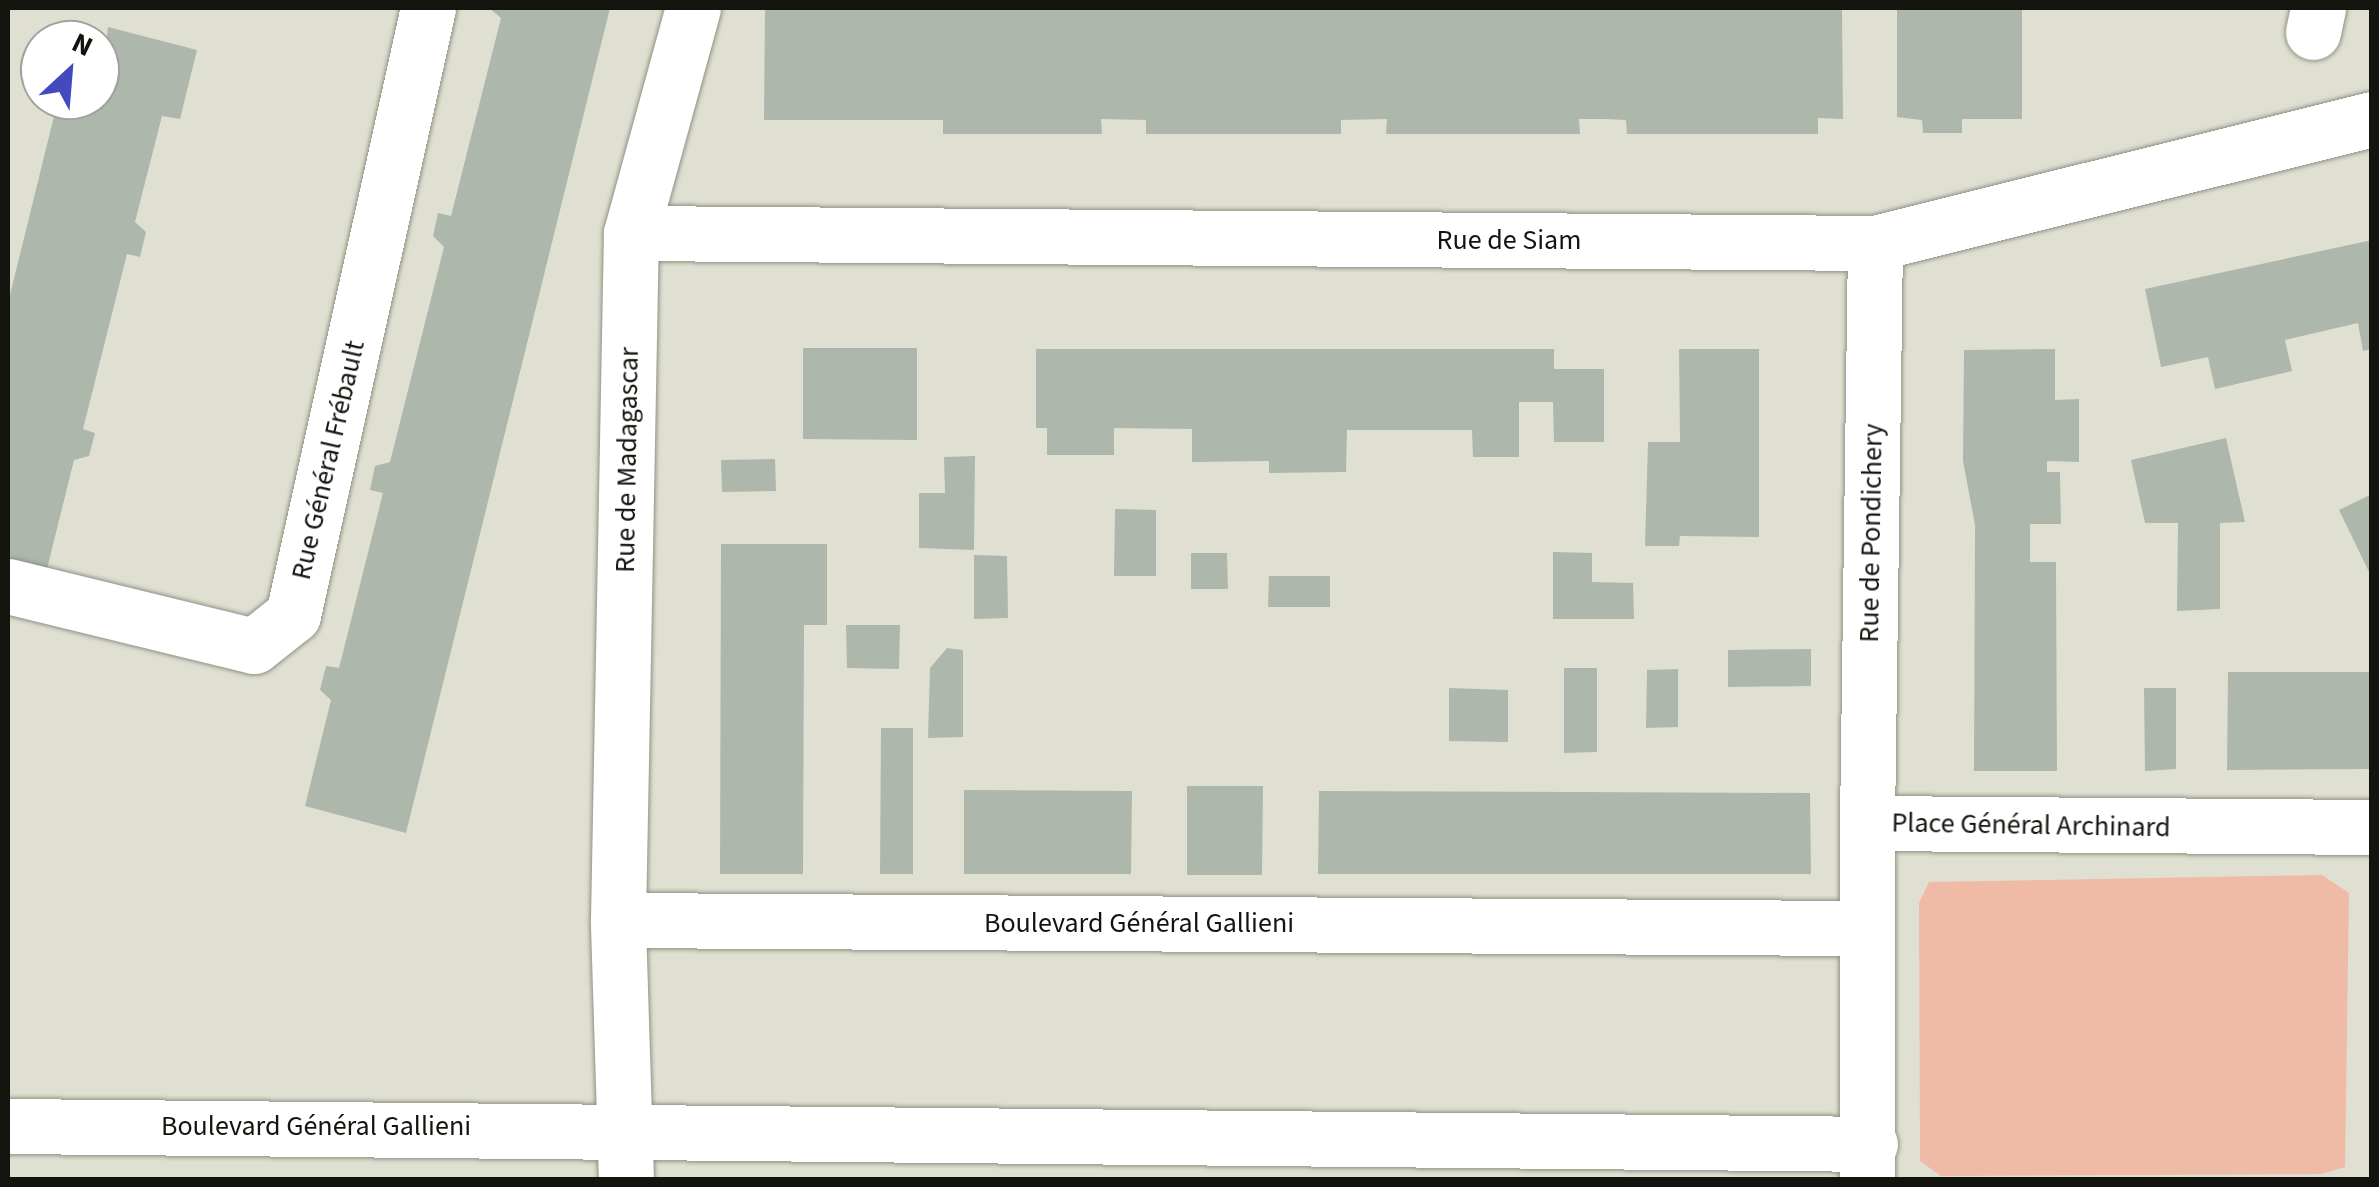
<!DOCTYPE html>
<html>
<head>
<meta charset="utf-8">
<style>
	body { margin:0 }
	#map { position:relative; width:2379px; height:1187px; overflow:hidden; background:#e0e0d2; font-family:"Source Sans 3",sans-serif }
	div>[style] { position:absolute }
	.green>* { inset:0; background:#efbaa6 }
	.building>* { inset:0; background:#adb7ac }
	.roads { filter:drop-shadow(0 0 2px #909184) drop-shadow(0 0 2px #909184) }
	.street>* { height:55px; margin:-27.5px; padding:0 27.5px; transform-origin:27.5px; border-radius:27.5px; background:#fff }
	span { translate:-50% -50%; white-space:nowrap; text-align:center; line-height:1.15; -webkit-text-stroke:8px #fff; paint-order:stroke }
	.street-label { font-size:28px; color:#14140f }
	.frame { position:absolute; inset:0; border:10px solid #14140f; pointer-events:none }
	.north { position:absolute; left:20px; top:20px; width:100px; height:100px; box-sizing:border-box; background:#fff; border:2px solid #a1a19f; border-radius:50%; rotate:26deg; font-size:28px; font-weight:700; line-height:40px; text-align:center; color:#14140f }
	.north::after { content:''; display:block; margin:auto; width:35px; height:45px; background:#4549be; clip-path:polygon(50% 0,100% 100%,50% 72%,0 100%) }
</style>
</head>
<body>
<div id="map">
	<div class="green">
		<div style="clip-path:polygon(2322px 875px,2349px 893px,2345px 1167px,2321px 1174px,1941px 1176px,1920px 1161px,1919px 903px,1929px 882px)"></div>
	</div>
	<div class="building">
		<div style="clip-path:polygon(489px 8px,610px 8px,406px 833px,305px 806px,331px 700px,320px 690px,326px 666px,339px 668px,383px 493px,370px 490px,375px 466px,390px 462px,444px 247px,433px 236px,438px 213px,451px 216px,501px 18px)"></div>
		<div style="clip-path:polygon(765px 8px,1842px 8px,1843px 119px,1818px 118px,1818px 134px,1627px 134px,1626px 120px,1603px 119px,1579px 119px,1580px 134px,1386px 134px,1387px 119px,1341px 120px,1341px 134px,1146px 134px,1146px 120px,1101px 119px,1102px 134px,943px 134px,943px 120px,764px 120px)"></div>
		<div style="clip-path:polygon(1897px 8px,2022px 8px,2022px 119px,1962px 119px,1962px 133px,1923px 133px,1922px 120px,1897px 117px)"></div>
		<div style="clip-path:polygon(108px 27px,197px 50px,180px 119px,162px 116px,135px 222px,146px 232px,140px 257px,127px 254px,83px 429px,95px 433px,89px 456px,74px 460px,47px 569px,8px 559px,8px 303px,58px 100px,100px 100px)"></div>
		<div style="clip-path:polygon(2372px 240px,2372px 349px,2363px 351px,2358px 323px,2285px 340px,2292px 371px,2215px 389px,2208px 357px,2161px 367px,2145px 289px)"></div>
		<div style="clip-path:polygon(803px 348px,917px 348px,917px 440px,803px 439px)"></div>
		<div style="clip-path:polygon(1036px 349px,1554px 349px,1554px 369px,1604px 369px,1604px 442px,1554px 442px,1553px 402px,1519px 402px,1519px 457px,1473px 457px,1472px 430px,1347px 430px,1346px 472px,1269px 473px,1269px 461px,1192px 462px,1192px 429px,1114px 428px,1114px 455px,1047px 455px,1047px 428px,1036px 428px)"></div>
		<div style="clip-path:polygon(1679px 349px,1759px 349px,1759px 537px,1680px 536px,1679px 546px,1645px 546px,1648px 442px,1680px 442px)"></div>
		<div style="clip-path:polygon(2055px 349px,2055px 400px,2079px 399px,2079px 462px,2047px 461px,2047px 472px,2060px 472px,2061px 524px,2030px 524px,2030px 562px,2056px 562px,2057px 771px,1974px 771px,1975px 525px,1963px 461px,1964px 350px)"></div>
		<div style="clip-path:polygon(2226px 438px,2245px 522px,2220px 523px,2220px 609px,2177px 611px,2178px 523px,2145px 523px,2131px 460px)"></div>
		<div style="clip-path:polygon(975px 456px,974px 550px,919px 548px,919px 493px,945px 493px,944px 457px)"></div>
		<div style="clip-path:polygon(775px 459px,776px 491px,722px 492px,721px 460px)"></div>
		<div style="clip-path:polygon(2372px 494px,2372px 578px,2339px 510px)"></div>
		<div style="clip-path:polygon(1115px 509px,1156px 510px,1156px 576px,1114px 576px)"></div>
		<div style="clip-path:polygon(721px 544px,827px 544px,827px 625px,804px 625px,803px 874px,720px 874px)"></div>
		<div style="clip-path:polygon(1553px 552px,1592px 553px,1592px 582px,1633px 583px,1634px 619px,1553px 619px)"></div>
		<div style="clip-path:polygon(1191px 553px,1227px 553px,1228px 589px,1191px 589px)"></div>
		<div style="clip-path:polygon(974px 555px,1007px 556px,1008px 618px,974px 619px)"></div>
		<div style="clip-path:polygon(1269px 576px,1330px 576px,1330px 607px,1268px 607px)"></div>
		<div style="clip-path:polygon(846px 625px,900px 625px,899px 669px,847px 668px)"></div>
		<div style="clip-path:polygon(947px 648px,963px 650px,963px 737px,928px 738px,930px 668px)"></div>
		<div style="clip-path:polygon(1811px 649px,1811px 686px,1728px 687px,1728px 650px)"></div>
		<div style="clip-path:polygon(1564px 668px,1597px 668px,1597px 752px,1564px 753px)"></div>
		<div style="clip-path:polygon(1678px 669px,1678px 727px,1646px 728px,1647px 670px)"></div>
		<div style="clip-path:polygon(2228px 672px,2372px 672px,2372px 769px,2227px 770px)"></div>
		<div style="clip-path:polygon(1449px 688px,1508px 690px,1508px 742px,1449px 741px)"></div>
		<div style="clip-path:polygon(2144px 688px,2176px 688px,2176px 769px,2145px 771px)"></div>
		<div style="clip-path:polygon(881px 728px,913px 728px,913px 874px,880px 874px)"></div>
		<div style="clip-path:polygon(1187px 786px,1263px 786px,1262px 875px,1187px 875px)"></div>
		<div style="clip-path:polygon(964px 790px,1132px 791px,1131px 874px,964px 874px)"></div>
		<div style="clip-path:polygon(1319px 791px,1810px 793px,1811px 874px,1318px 874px)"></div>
	</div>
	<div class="roads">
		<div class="street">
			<div style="left:2313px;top:32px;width:25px;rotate:-78deg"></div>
			<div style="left:631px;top:233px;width:1244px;rotate:0.46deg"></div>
			<div style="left:1875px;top:243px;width:512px;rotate:-14.01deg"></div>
			<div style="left:8px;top:586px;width:253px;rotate:13.7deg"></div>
			<div style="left:254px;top:646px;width:50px;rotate:-38.5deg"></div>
			<div style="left:293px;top:615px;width:622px;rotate:-77.46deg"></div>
			<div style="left:1867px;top:823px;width:580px;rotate:-89.21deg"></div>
			<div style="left:618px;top:920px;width:1248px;rotate:0.37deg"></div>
			<div style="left:8px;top:1126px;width:1862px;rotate:0.55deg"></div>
			<div style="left:626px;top:1180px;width:260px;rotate:-91.8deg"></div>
			<div style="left:618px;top:920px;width:687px;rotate:-88.92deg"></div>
			<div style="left:631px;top:233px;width:233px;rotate:-74.6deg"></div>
			<div style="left:1867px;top:1180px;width:357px;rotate:-90deg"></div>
			<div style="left:1867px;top:823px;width:505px;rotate:0.45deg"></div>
		</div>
	</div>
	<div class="street-label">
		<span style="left:1509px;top:240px">Rue de Siam</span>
		<span style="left:328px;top:460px;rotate:-77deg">Rue Général Frébault</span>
		<span style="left:627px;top:460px;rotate:-89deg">Rue de Madagascar</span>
		<span style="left:1871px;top:533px;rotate:-89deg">Rue de Pondichery</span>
		<span style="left:2031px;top:825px;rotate:1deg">Place Général Archinard</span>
		<span style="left:1139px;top:923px">Boulevard Général Gallieni</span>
		<span style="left:316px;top:1126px">Boulevard Général Gallieni</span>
	</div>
	<div class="frame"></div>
	<div class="north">N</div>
</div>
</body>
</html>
